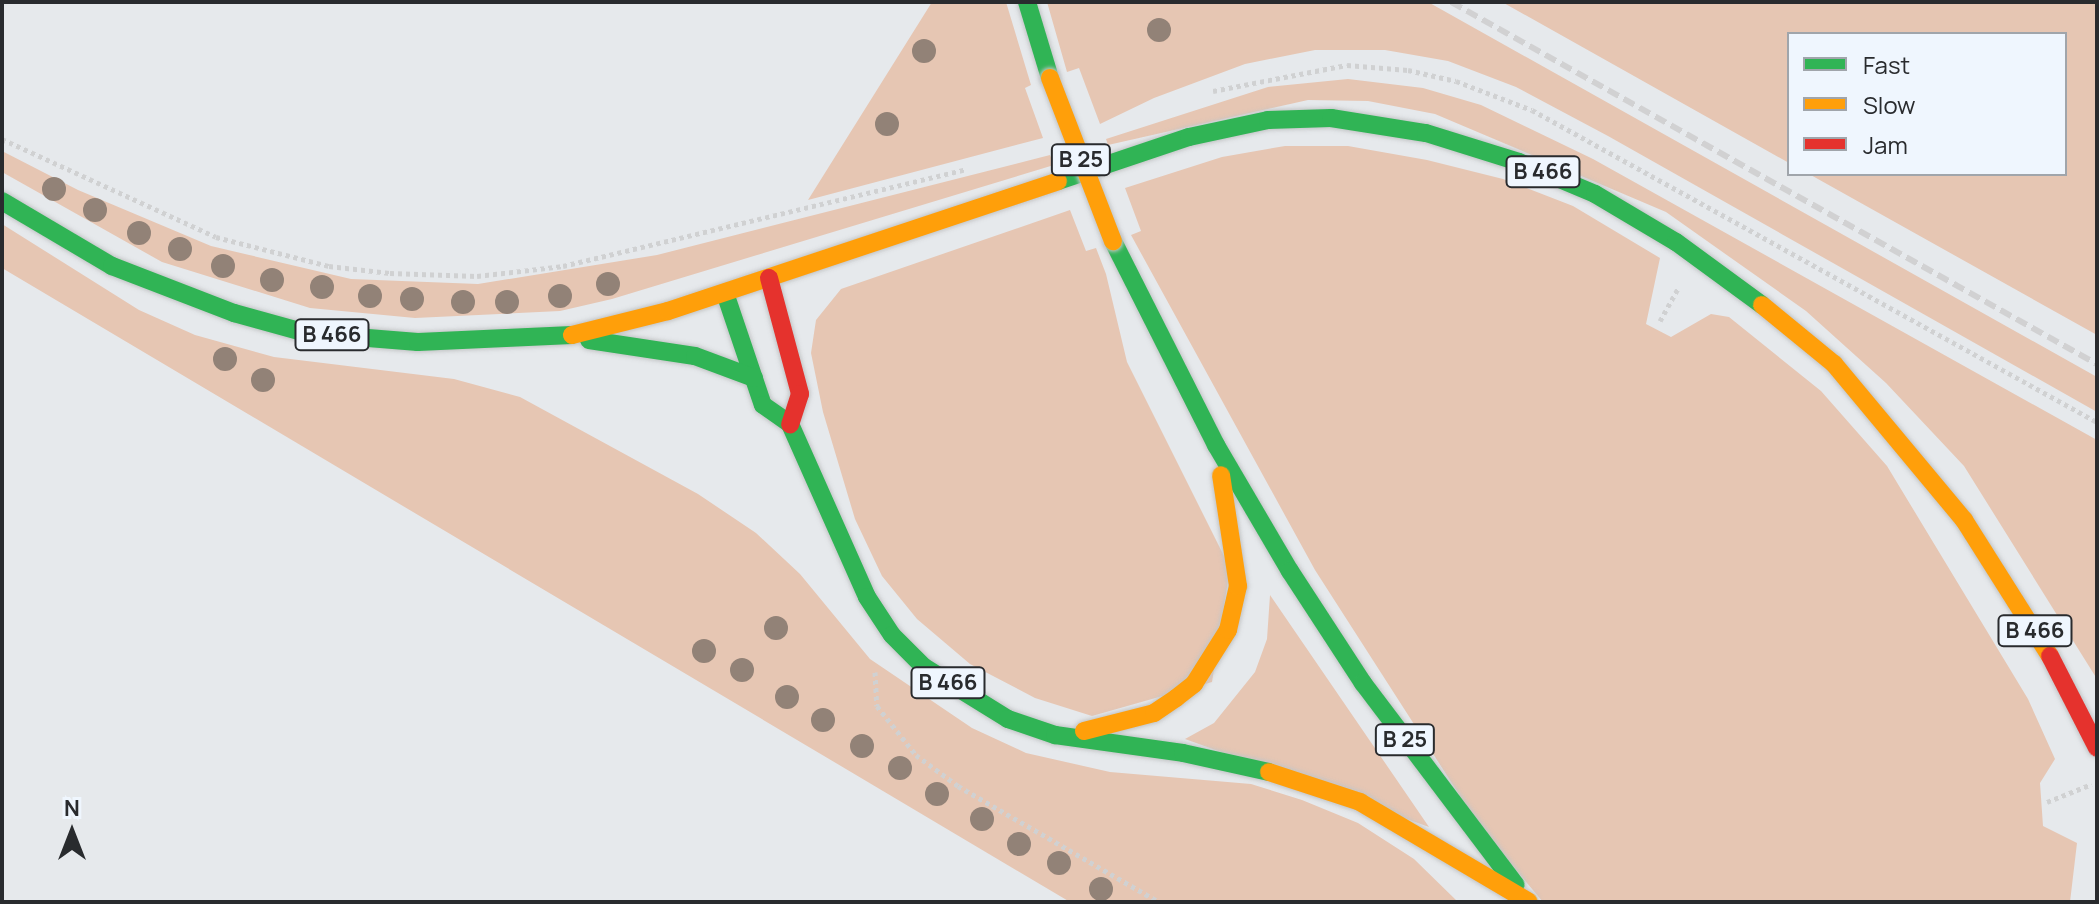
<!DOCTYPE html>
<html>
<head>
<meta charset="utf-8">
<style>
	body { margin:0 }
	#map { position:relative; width:2099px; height:904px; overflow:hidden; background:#e6e9ec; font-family:Manrope,sans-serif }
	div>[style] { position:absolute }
	.green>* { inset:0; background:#e6c6b3 }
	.path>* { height:5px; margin-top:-2.5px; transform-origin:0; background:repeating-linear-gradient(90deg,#d0d1d2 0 4px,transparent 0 8px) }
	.roads { filter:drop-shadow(0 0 2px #c3c5c6) drop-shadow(0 0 2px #c3c5c6) }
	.fast>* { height:18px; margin:-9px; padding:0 9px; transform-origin:9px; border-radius:9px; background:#30b455 }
	.slow>* { height:18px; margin:-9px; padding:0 9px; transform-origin:9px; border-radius:9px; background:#ff9f0a }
	.jam>* { height:18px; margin:-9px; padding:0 9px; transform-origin:9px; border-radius:9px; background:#e5322d }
	.rail>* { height:6px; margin-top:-3px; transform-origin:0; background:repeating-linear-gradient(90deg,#d1d1d2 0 12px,transparent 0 18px) }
	.bridges { filter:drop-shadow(0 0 2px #c3c5c6) drop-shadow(0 0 2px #c3c5c6) }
	.slow-bridge>* { height:18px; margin:-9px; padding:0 9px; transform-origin:9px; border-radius:9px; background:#ff9f0a }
	.trees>* { width:24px; height:24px; margin:-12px; border-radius:50%; background:#928277 }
	span { translate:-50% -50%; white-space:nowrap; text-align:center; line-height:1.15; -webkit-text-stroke:6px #eff6fe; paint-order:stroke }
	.shield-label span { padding:2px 6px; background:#eff6fe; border:2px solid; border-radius:6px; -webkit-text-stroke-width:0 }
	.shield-label { font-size:22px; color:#292b2e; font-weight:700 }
	.frame { position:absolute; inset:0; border:4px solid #292b2e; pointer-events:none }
	.legend { position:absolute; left:1787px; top:32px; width:280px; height:144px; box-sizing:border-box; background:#eff6fe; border:2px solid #a0a5ab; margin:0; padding:10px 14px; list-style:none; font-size:24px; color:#292b2e }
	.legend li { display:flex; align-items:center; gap:16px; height:40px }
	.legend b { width:40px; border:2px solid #a0a5ab }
	.north { position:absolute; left:32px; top:792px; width:80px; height:80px; -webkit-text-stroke:6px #eff6fe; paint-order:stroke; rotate:0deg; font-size:22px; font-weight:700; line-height:32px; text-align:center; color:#292b2e }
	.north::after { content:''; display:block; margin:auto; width:28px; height:36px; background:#292b2e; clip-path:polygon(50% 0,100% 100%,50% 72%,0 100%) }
</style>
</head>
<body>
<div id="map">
	<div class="green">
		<div style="clip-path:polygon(932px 2px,1006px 2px,1031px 85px,1025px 88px,1043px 138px,808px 200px)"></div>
		<div style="clip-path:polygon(1047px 2px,1428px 2px,2097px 377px,2097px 412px,1608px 136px,1516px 87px,1448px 61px,1385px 50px,1315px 50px,1245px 64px,1154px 98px,1100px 124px,1079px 68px,1067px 72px)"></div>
		<div style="clip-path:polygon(1502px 2px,2097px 2px,2097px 335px,1809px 174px,2065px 174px,2065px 34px,1789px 34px,1789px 163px)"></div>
		<div style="clip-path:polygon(1348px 79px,1423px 88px,1481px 105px,1593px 159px,2097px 440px,2097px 679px,1964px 466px,1886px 383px,1806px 311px,1666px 212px,1435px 114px,1368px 101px,1308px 100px,1108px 145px,1106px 139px,1268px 87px)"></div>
		<div style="clip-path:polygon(1285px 146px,1348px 146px,1427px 160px,1503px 179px,1573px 206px,1660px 258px,1646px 324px,1671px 337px,1711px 314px,1729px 317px,1821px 391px,1887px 466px,2028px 699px,2055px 759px,2040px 783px,2043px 826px,2077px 843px,2070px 902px,1543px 902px,1480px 827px,1315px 570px,1131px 235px,1141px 231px,1125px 188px,1222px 157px)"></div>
		<div style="clip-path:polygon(2px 151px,78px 190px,211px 246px,351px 279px,478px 284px,657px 255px,1050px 155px,1054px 165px,612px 299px,560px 311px,415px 318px,310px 308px,162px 262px,2px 172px)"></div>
		<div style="clip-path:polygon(1070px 210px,1086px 251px,1096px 248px,1106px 274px,1127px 362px,1230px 568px,1212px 682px,1092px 716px,1035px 698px,970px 664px,917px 619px,882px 576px,855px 519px,823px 412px,811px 353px,816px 320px,841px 289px)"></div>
		<div style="clip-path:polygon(2px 224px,139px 310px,195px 335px,274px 357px,454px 379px,520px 397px,698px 494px,756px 533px,800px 574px,870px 659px,972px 728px,1026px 753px,1110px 772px,1251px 784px,1302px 800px,1358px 823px,1414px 859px,1458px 902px,1070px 902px,2px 268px)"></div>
		<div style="clip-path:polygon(1270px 595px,1429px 827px,1185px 739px,1214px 723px,1255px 672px,1267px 639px)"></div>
	</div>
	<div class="path">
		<div style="left:1213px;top:91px;width:136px;rotate:-11deg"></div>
		<div style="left:1347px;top:65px;width:61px;rotate:4.7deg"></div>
		<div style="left:1408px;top:70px;width:49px;rotate:12.9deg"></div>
		<div style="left:1456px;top:81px;width:81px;rotate:20.9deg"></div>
		<div style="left:1532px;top:110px;width:645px;rotate:28.91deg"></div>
		<div style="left:2px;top:139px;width:235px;rotate:24.6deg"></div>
		<div style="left:216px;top:237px;width:117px;rotate:14.4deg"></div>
		<div style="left:329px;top:266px;width:61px;rotate:6.5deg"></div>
		<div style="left:390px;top:273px;width:87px;rotate:2deg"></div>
		<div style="left:477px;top:276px;width:87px;rotate:-6.6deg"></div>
		<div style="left:563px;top:266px;width:415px;rotate:-13.5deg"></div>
		<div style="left:1660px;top:321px;width:37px;rotate:-61deg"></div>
		<div style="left:875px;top:672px;width:34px;rotate:87deg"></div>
		<div style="left:877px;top:706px;width:63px;rotate:51.5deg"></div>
		<div style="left:916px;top:755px;width:52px;rotate:36.4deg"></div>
		<div style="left:958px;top:786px;width:232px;rotate:30deg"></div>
		<div style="left:2047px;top:802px;width:48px;rotate:-21.8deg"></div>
	</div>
	<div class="roads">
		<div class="fast">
			<div style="left:1027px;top:2px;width:79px;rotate:73.2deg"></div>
			<div style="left:1058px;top:181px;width:138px;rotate:-18.6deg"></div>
			<div style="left:1189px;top:137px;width:81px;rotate:-12.1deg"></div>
			<div style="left:1268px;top:120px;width:63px;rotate:-1.8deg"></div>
			<div style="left:1331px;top:118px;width:96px;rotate:9deg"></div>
			<div style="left:1426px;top:133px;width:97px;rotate:17.3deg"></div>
			<div style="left:1519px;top:162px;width:82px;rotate:22.8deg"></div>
			<div style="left:1595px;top:194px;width:94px;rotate:30.7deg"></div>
			<div style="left:1676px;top:242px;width:107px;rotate:36.2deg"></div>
			<div style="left:2px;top:201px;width:128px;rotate:30.6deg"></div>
			<div style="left:112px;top:266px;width:131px;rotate:21.1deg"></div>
			<div style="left:234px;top:313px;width:75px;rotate:15.5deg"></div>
			<div style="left:306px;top:333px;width:112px;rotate:4.6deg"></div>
			<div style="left:418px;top:342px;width:154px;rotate:-2.6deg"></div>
			<div style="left:1113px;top:241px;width:229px;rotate:63.2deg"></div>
			<div style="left:1216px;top:445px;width:146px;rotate:59.6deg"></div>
			<div style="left:1290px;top:571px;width:134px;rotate:56.9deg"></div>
			<div style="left:1363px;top:683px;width:253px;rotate:52.9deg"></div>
			<div style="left:725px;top:293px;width:118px;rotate:71.3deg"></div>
			<div style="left:763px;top:405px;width:33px;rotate:35deg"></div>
			<div style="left:790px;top:424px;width:189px;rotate:66deg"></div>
			<div style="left:867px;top:597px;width:45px;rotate:56.7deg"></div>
			<div style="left:892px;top:635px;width:45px;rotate:45deg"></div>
			<div style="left:924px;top:667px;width:99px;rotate:31.8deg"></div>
			<div style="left:1008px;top:719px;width:50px;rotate:18.8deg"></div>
			<div style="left:1055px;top:735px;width:129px;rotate:8deg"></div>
			<div style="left:1183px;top:753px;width:88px;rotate:12.5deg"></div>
			<div style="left:589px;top:340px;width:107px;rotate:8.6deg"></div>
			<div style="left:695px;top:356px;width:63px;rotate:20.4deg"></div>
		</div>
		<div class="slow">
			<div style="left:1762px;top:305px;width:93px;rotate:39.3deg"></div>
			<div style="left:1834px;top:364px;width:203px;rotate:50.2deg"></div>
			<div style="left:1964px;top:520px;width:161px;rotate:57.7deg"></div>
			<div style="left:572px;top:335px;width:99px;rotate:-14deg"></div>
			<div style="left:668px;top:311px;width:411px;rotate:-18.4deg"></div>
			<div style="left:1084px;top:731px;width:72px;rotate:-14.4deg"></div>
			<div style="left:1154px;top:713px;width:27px;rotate:-34deg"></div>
			<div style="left:1176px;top:698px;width:23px;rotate:-38deg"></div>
			<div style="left:1194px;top:684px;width:64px;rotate:-57.8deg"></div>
			<div style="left:1228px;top:630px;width:45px;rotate:-77.2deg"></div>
			<div style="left:1238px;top:586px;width:112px;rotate:-98.7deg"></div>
			<div style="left:1269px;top:772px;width:96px;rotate:18.2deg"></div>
			<div style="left:1360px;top:802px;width:196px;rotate:30.6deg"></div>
		</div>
		<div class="jam">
			<div style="left:769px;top:278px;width:120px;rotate:75deg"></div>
			<div style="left:800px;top:394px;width:32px;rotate:108deg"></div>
			<div style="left:2050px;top:656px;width:103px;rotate:62.9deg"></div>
		</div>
	</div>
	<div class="rail">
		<div style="left:1451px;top:2px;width:741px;rotate:29.27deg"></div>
	</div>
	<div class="bridges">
		<div class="slow-bridge">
			<div style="left:1050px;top:78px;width:175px;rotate:68.9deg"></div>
		</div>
	</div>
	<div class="trees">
		<div style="left:1159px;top:30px"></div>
		<div style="left:924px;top:51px"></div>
		<div style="left:887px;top:124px"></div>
		<div style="left:54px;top:189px"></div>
		<div style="left:95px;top:210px"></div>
		<div style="left:139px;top:233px"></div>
		<div style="left:180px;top:249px"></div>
		<div style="left:223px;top:266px"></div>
		<div style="left:272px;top:280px"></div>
		<div style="left:608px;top:284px"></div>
		<div style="left:322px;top:287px"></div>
		<div style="left:370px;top:296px"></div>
		<div style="left:560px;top:296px"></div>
		<div style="left:412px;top:299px"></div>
		<div style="left:463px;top:302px"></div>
		<div style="left:507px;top:302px"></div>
		<div style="left:225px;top:359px"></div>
		<div style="left:263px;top:380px"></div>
		<div style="left:776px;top:628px"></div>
		<div style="left:704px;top:651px"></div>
		<div style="left:742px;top:670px"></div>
		<div style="left:787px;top:697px"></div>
		<div style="left:823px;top:720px"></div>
		<div style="left:862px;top:746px"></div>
		<div style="left:900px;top:768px"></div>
		<div style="left:937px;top:794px"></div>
		<div style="left:982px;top:819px"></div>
		<div style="left:1019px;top:844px"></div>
		<div style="left:1059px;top:863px"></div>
		<div style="left:1101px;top:889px"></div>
	</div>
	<div class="shield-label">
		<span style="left:1081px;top:160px">B 25</span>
		<span style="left:1543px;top:172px">B 466</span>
		<span style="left:332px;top:335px">B 466</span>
		<span style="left:2035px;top:631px">B 466</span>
		<span style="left:948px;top:683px">B 466</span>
		<span style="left:1405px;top:740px">B 25</span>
	</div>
	<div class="frame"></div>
	<ul class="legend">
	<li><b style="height:10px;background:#30b455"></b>Fast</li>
	<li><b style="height:10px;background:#ff9f0a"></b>Slow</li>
	<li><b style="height:10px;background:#e5322d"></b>Jam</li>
	</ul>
	<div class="north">N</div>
</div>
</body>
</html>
